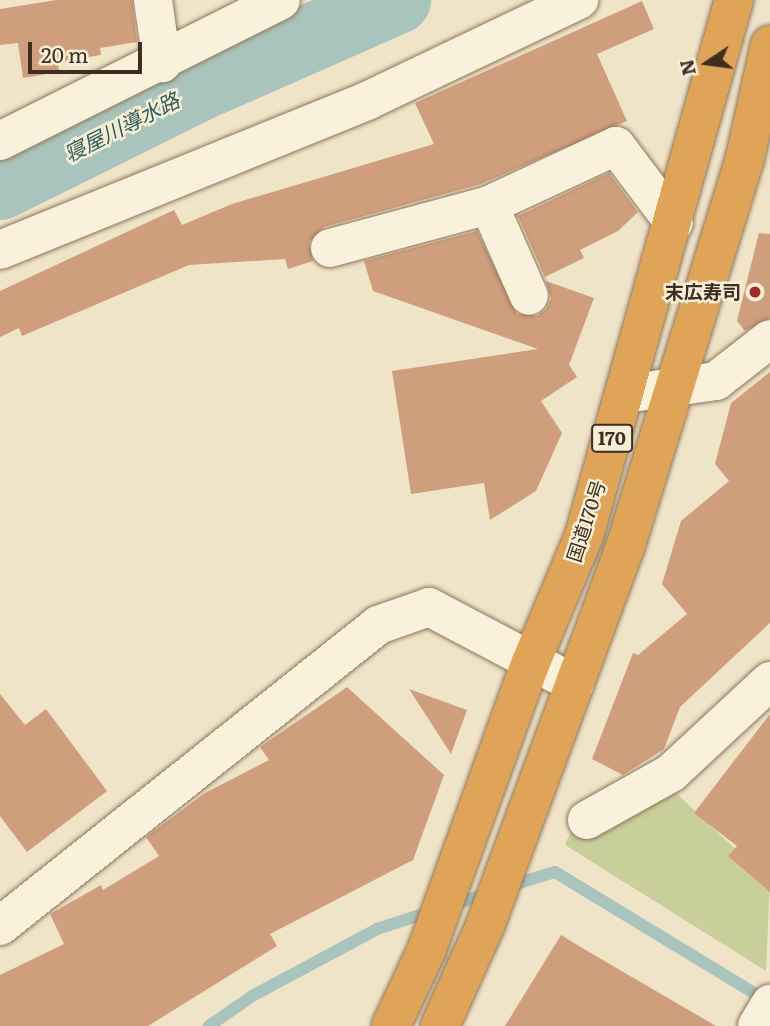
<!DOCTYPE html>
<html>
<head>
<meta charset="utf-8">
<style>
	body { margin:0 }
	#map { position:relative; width:770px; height:1026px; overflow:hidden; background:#f0e4c8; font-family:Literata,"Noto Sans JP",serif }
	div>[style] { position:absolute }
	.green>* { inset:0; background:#c9cf9b }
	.stream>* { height:12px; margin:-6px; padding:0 6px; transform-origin:6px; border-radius:6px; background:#a9c4bc }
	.river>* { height:68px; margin:-34px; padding:0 34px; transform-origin:34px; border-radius:34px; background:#a9c4bc }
	.building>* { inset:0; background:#cf9f7d }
	.roads { filter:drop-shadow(0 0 2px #8d765c) drop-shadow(0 0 2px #8d765c) }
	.minor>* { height:38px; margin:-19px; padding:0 19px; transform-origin:19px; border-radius:19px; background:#faf1dc }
	.highway>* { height:38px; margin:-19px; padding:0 19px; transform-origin:19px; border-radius:19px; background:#e0a458 }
	.dots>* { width:19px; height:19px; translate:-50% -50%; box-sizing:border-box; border:4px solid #f7eed8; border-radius:50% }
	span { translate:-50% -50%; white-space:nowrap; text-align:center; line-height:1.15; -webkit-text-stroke:5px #f7eed8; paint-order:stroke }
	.shield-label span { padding:2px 5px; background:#f7eed8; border:2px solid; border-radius:5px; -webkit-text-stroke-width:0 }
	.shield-label { font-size:18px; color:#3d2e20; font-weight:700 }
	.poi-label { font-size:19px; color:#3d2e20; font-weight:700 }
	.right { translate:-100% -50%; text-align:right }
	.street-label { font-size:19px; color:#3d2e20 }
	.water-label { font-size:21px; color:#2f5d5a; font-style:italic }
	.north { position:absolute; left:672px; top:28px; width:70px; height:70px; -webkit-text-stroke:5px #f7eed8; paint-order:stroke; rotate:257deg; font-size:19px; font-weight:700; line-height:28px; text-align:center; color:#3d2e20 }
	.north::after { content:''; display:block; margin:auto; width:24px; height:32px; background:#3d2e20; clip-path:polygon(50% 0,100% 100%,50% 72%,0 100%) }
	.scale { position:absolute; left:28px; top:42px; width:114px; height:32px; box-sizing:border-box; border:4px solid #3d2e20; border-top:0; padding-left:9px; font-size:21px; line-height:24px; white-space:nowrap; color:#3d2e20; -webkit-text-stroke:5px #f7eed8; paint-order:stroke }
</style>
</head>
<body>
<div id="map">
	<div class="green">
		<div style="clip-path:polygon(674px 791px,770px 882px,766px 971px,565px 845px,574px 824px,596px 837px)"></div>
	</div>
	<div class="stream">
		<div style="left:506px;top:887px;width:51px;rotate:-17deg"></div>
		<div style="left:555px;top:872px;width:248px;rotate:31.3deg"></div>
		<div style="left:449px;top:906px;width:41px;rotate:-18.4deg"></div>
		<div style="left:209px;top:1026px;width:55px;rotate:-34.6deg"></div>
		<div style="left:254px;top:995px;width:140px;rotate:-28.2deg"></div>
		<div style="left:377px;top:929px;width:58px;rotate:-18.1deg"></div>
	</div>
	<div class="river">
		<div style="left:0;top:186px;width:218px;rotate:-26.4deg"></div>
		<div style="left:195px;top:89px;width:221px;rotate:-23.8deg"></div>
	</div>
	<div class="building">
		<div style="clip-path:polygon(56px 0,132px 0,137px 42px,100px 48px,101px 55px,58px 62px,59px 72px,23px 78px,18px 43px,0 45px,0 9px)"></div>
		<div style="clip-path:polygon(642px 1px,654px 29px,597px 54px,627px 121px,481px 184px,324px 227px,309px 242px,313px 261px,288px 269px,285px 259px,189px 265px,22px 336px,19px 328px,0 337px,0 291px,174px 210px,182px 225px,232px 204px,434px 144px,415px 103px)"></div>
		<div style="clip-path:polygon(609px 173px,638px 212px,618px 231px,580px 250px,584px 258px,545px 277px,518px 216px)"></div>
		<div style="clip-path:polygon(477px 231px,517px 314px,537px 316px,546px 309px,551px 298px,546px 281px,594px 298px,569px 365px,577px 377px,541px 401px,562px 433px,536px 491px,490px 520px,484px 483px,411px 494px,392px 371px,538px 349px,373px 291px,364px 261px)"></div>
		<div style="clip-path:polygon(759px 233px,770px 234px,770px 318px,745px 331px,737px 321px)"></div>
		<div style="clip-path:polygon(770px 372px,770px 623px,680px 707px,664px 749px,623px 775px,592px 759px,633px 653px,638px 655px,687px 614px,662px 584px,681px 521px,729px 481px,715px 464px,731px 403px)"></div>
		<div style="clip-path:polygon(347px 687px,444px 775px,413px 860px,270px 934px,277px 946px,148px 1026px,0 1026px,0 975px,64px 944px,50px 914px,101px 885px,103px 890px,159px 856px,146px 837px,205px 793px,269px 760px,260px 747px)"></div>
		<div style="clip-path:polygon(409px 689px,467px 710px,451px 754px)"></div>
		<div style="clip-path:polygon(0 694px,25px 725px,46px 709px,107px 791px,27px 852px,0 816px)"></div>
		<div style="clip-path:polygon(770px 714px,770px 892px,728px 856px,737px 846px,694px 813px)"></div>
		<div style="clip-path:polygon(561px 935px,589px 952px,716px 1026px,505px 1026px)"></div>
	</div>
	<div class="roads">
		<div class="minor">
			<div style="left:153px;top:0;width:64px;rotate:81.9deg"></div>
			<div style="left:0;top:141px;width:314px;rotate:-26.6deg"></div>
			<div style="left:489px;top:205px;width:99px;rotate:66.3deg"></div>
			<div style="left:330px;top:248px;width:165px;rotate:-15.1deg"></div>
			<div style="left:489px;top:205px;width:140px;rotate:-24.9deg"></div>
			<div style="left:616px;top:146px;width:96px;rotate:53deg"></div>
			<div style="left:0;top:250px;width:398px;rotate:-22.1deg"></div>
			<div style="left:369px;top:100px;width:233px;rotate:-25.5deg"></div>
			<div style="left:625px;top:394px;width:92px;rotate:-8.1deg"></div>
			<div style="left:716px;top:381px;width:68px;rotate:-37.9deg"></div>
			<div style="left:587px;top:820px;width:96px;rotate:-29.2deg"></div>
			<div style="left:671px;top:773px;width:135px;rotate:-42.9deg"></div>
			<div style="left:0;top:926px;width:483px;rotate:-38.5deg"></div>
			<div style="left:378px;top:625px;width:54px;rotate:-19.4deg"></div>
			<div style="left:429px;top:607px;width:165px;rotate:27.8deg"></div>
			<div style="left:757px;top:1026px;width:26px;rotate:-59deg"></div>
		</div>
		<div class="highway">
			<div style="left:391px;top:1026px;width:85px;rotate:-64.9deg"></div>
			<div style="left:427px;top:949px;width:305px;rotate:-70.1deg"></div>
			<div style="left:531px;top:662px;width:137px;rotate:-67.2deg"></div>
			<div style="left:584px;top:536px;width:557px;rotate:-74.37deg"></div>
			<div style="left:440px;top:1026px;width:110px;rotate:-65.8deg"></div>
			<div style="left:485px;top:926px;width:403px;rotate:-69.7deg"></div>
			<div style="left:625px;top:548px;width:408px;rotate:-72.9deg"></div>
			<div style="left:745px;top:158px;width:116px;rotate:-77.5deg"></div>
		</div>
	</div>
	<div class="dots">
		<div style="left:755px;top:292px;background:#9e2a2b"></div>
	</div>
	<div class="shield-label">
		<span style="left:612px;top:438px">170</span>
	</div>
	<div class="poi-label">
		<span class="right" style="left:741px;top:292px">末広寿司</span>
	</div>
	<div class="street-label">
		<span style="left:586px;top:521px;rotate:-72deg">国道170号</span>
	</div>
	<div class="water-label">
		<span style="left:121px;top:126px;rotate:-27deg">寝屋川導水路</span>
	</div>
	<div class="north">N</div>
	<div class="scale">20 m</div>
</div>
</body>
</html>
